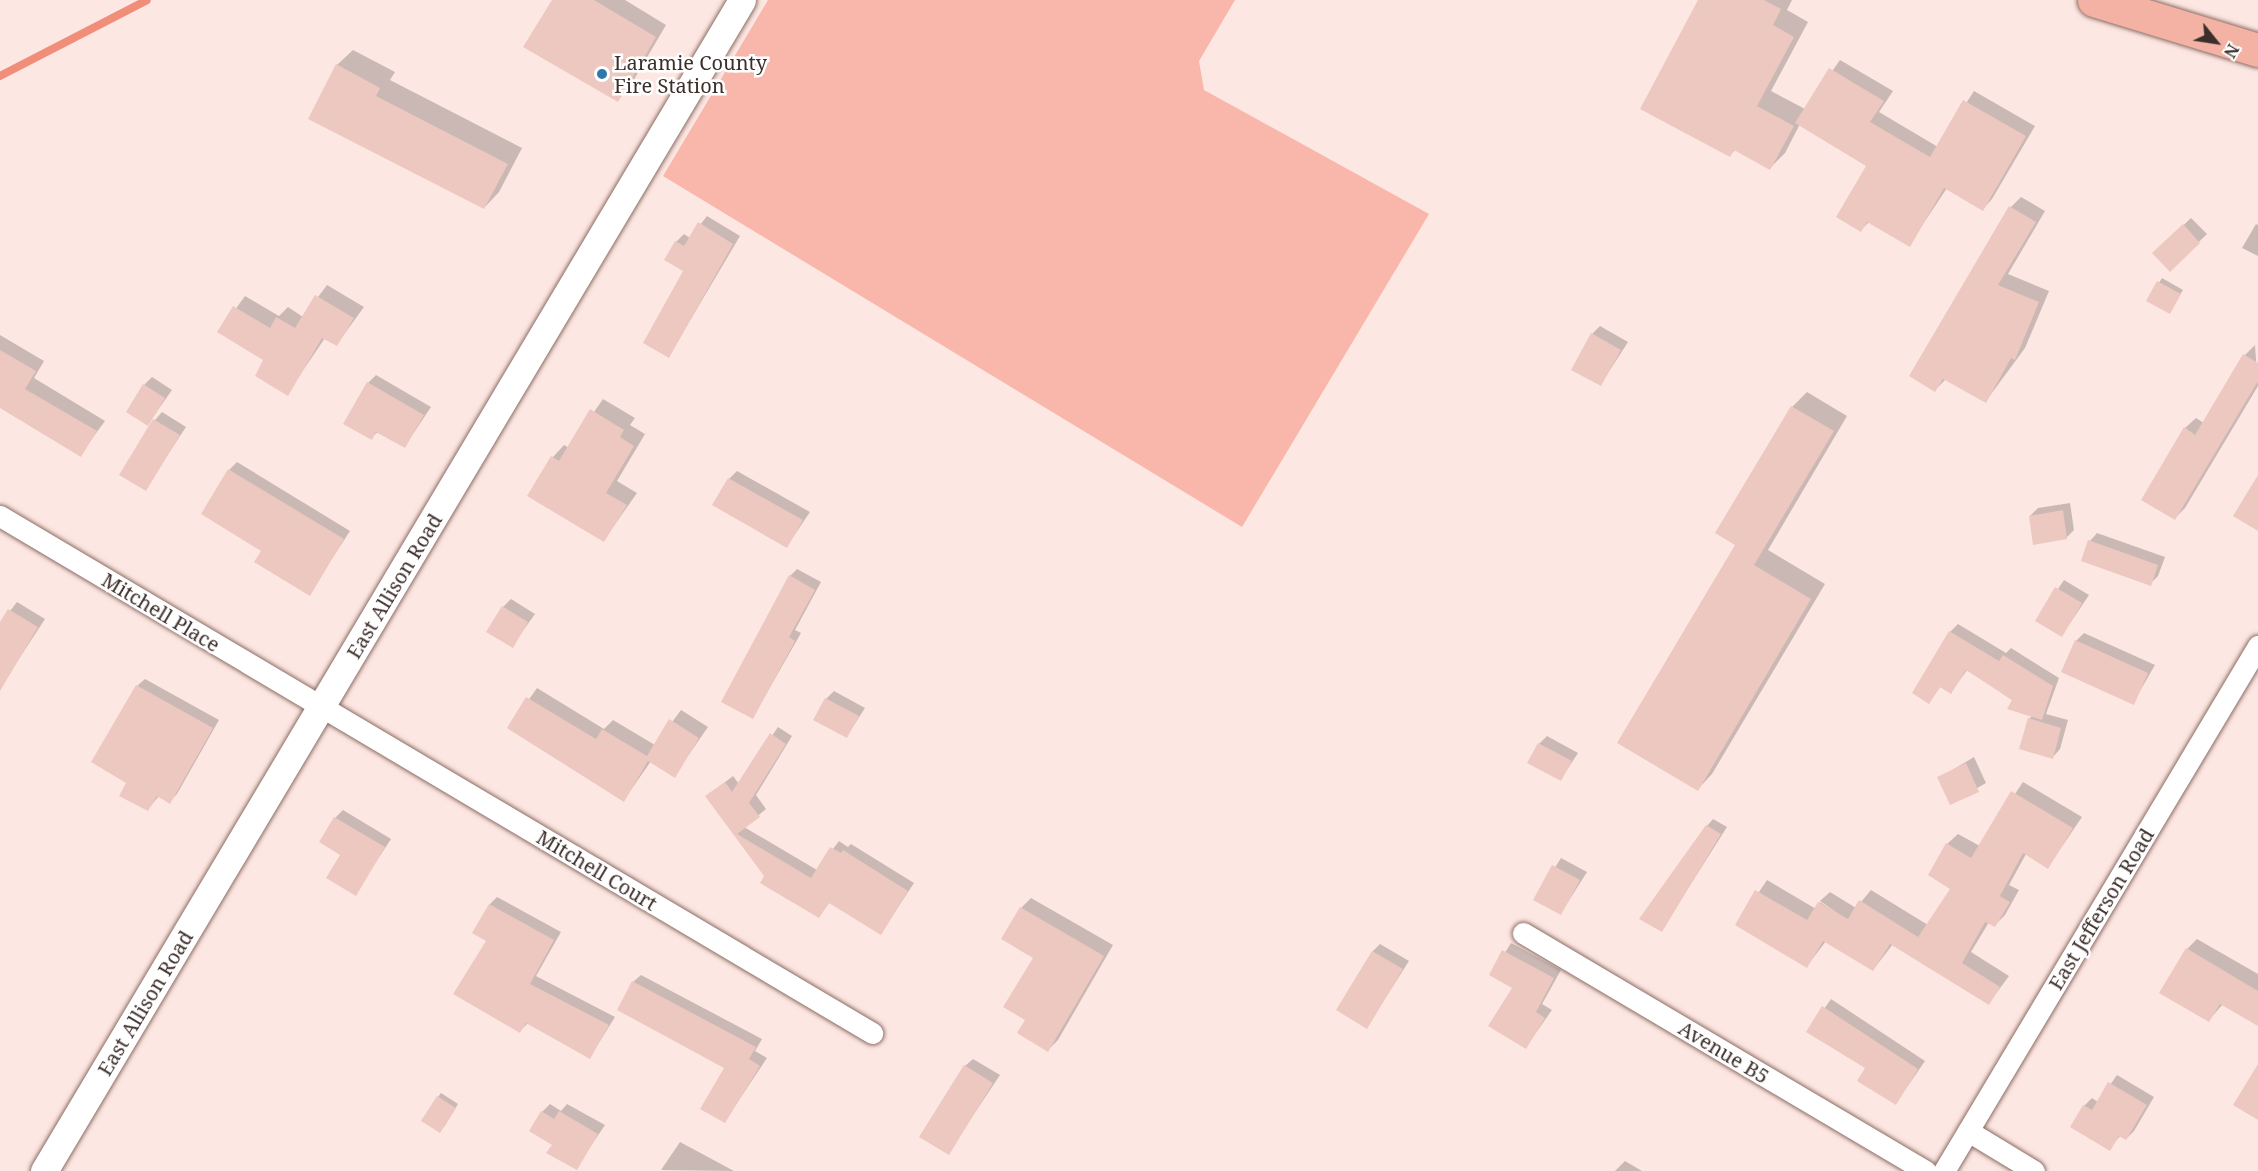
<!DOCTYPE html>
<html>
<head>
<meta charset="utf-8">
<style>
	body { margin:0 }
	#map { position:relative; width:2258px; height:1171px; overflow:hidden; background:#fde7e2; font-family:"Noto Serif",serif }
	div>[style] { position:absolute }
	.green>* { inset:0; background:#f8b7aa }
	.shadow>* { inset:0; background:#0003 }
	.stream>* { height:8px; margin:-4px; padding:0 4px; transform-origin:4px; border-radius:4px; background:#f08e7a }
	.building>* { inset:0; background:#ecc8c0 }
	.roads { filter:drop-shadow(0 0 2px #8c6c65) drop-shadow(0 0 2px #8c6c65) }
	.minor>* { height:21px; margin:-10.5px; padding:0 10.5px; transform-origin:10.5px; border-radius:10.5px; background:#fff }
	.tertiary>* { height:27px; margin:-13.5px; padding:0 13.5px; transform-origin:13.5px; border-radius:13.5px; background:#fff }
	.trunk>* { height:33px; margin:-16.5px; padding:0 16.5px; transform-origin:16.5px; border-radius:16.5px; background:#f3b2a4 }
	.dots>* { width:16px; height:16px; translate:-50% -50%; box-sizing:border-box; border:3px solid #fff; border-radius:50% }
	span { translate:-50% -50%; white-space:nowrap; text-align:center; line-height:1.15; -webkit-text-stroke:5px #fff; paint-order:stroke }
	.poi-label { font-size:20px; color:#3c2e2b }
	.left { translate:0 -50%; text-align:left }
	.street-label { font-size:20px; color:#3c2e2b }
	.north { position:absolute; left:2186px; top:12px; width:60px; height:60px; -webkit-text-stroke:4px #fff; paint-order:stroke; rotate:120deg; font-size:16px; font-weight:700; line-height:24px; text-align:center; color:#3c2e2b }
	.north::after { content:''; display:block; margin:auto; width:21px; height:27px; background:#3c2e2b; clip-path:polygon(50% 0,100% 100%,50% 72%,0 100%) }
</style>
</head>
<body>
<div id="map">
	<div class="green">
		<div style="clip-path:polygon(768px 0,1235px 0,1199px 61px,1204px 90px,1429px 214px,1242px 527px,663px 176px)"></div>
	</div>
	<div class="shadow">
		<div style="clip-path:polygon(553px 0,625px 0,666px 25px,629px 88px,618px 100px)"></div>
		<div style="clip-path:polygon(1700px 0,1792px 0,1787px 10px,1808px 22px,1771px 91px,1805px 109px,1840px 60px,1893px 91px,1879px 112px,1938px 147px,1974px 91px,2035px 126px,1992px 199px,1983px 209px,1947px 188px,1909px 245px,1869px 222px,1861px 230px,1868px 165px,1800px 124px,1785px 153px,1770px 168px,1736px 149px,1730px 155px)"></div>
		<div style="clip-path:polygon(353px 50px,395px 72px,390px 80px,522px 148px,499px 192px,484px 208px,337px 65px)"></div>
		<div style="clip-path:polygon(2021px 197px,2045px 211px,2008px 274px,2049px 291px,2025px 348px,1986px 401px,1946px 379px,1935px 390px,2011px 207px)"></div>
		<div style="clip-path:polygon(707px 216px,740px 236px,669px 356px,685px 271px,666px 259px,676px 242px,684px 234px,690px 238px)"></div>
		<div style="clip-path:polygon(2191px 218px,2207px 234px,2170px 270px,2154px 253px)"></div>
		<div style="clip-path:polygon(2256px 224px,2258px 225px,2258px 256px,2242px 248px)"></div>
		<div style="clip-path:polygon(2162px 278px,2183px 290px,2169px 312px,2148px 300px)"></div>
		<div style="clip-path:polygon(327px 285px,364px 307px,337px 344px,325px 338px,287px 394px,266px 360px,219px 332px,245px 296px,279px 316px,288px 307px,303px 317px)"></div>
		<div style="clip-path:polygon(1600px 326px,1628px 342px,1601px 384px,1592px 334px)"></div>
		<div style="clip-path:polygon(0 335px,44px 361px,34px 378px,105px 421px,80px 455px,0 406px)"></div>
		<div style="clip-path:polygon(2255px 345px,2258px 386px,2185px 508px,2175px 518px,2185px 428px,2196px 418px,2204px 423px,2245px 355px)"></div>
		<div style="clip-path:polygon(376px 375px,431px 407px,405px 446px,379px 431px,371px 438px,368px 383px)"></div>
		<div style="clip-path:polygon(152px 377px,172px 390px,148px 424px,144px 385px)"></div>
		<div style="clip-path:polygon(1807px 392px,1847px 416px,1768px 550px,1825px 584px,1712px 774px,1698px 789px,1737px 545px,1717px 533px,1792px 407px)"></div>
		<div style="clip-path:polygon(603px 399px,635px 418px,630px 425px,645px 434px,617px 481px,637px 493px,604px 540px,529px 495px,553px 457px,564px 445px,569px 448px)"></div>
		<div style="clip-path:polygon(162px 412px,186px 427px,145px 489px,155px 420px)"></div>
		<div style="clip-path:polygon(237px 462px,350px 531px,309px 594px,263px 550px,229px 470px)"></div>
		<div style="clip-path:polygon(737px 471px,810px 512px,787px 546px,729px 479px)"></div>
		<div style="clip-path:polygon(2070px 503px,2074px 530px,2066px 538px,2030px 516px,2038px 508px)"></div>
		<div style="clip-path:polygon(2097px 533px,2165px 557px,2158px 576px,2150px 584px,2090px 541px)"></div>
		<div style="clip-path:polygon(797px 569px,821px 582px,795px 630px,801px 633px,753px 717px,790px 576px)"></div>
		<div style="clip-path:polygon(2064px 580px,2089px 595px,2062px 635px,2037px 620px)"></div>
		<div style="clip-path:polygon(511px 599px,535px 614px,512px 646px,503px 607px)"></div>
		<div style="clip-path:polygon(17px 602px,45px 619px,3px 683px,0 624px)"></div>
		<div style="clip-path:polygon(1958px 624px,2006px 653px,2011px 648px,2059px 678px,2046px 714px,2068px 720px,2060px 749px,2053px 757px,2029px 719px,2033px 715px,1968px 669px,1951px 692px,1941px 686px,1929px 702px,1950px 632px)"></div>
		<div style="clip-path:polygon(2084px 633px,2155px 665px,2133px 703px,2076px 641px)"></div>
		<div style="clip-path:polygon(145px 679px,219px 720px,177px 794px,169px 802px,159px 796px,148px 809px,128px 782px,137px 686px)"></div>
		<div style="clip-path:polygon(537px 688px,604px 729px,613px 720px,655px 745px,681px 710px,708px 727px,674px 776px,651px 761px,624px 800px,509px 728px)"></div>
		<div style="clip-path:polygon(834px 691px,865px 708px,847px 736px,826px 699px)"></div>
		<div style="clip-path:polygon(778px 727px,792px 736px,756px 795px,766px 809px,744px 827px,817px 870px,839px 841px,848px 847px,851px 844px,914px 883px,881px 933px,830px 902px,819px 916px,765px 876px,707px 796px,733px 776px,739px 784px)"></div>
		<div style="clip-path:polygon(1547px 736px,1578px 753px,1561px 779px,1539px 744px)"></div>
		<div style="clip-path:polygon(1974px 757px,1986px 783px,1951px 803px,1939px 778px)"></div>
		<div style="clip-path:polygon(2023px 782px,2082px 817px,2048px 867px,2026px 854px,2009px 885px,2019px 890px,2005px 915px,1994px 926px,1989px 922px,1971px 952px,2009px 976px,1989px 1003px,1893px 944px,1873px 970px,1826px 941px,1807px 966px,1737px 925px,1767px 880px,1816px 909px,1820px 902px,1853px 924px,1820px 901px,1830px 892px,1856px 908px,1871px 890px,1928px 925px,1953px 888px,1947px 844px,1958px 834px,1980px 846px)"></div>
		<div style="clip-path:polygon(343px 810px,391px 839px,355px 894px,335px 818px)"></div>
		<div style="clip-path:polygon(1713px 819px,1727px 827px,1661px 931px,1707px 826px)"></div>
		<div style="clip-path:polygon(1561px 858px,1587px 872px,1561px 913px,1535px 899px)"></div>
		<div style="clip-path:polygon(497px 897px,561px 932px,536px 976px,615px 1017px,590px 1057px,528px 1023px,520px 1031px,489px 940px,490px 904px)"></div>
		<div style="clip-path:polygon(1031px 898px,1113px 945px,1058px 1040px,1048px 1050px,1027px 1020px,1035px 957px,1021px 908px)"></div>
		<div style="clip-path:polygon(2197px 939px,2258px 974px,2258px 1025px,2223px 1004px,2209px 1020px,2187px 949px)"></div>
		<div style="clip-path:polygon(1511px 943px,1561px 970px,1542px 1004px,1552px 1010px,1526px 1047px,1514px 988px,1491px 975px)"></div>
		<div style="clip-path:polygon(1380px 944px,1409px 961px,1367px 1027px,1373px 951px)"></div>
		<div style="clip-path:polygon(641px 975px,762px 1039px,755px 1051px,767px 1058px,725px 1121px,726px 1067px,633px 982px)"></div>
		<div style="clip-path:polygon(1831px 999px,1925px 1061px,1896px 1103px,1867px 1067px,1808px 1032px)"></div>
		<div style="clip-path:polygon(973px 1059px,1000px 1075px,948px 1153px,965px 1066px)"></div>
		<div style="clip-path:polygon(2117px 1075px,2154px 1097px,2134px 1131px,2126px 1139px,2121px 1135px,2109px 1149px,2084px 1106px,2092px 1098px,2098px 1102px)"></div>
		<div style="clip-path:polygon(441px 1093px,458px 1104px,444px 1127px,438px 1097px)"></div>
		<div style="clip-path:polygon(550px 1104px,561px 1111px,567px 1104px,605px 1125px,576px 1168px,554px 1144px,542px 1112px)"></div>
		<div style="clip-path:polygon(680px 1142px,734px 1171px,661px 1170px)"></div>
		<div style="clip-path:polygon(1625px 1161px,1642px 1171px,1615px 1171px)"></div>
	</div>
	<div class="stream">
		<div style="left:0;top:76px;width:165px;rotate:-27.3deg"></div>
	</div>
	<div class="building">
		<div style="clip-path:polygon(552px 0,594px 0,656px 37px,618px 102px,523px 47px)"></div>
		<div style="clip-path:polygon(1698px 0,1764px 0,1781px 9px,1773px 25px,1794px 37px,1757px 106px,1794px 126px,1770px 170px,1734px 150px,1730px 157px,1640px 109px)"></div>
		<div style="clip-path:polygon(336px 64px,380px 88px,376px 96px,508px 164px,484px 209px,308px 119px)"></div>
		<div style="clip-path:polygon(1829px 68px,1884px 101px,1870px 122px,1930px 157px,1963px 100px,2026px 136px,1983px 211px,1944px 188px,1910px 247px,1867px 222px,1861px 232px,1836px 217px,1866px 166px,1795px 123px)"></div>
		<div style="clip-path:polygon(2009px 206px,2036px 222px,1998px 285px,2039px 302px,2015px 360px,2011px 358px,1986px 403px,1943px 379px,1935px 392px,1909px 376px)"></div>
		<div style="clip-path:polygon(698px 222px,733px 244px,669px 358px,643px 343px,683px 271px,664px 260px,675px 241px,684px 246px)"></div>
		<div style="clip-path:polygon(2183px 224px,2200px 243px,2170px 272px,2152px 253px)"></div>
		<div style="clip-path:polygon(2157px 281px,2181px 294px,2170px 314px,2146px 301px)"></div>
		<div style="clip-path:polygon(315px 295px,354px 318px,337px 346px,322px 338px,288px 396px,255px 376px,263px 360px,217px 332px,233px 306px,270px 328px,276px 317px,295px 328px)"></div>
		<div style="clip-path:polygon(1591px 333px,1621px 350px,1601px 386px,1571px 370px)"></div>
		<div style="clip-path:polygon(0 350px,36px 371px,25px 389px,97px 431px,81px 457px,0 408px)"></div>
		<div style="clip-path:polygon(2243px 354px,2258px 363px,2258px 381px,2175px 520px,2141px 500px,2184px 427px,2195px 435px)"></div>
		<div style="clip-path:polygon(367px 382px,424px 415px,405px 448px,376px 432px,372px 440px,343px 424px)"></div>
		<div style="clip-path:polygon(143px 384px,165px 398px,148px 426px,126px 412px)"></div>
		<div style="clip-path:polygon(1791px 406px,1834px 431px,1754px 565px,1811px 599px,1698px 791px,1617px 743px,1735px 545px,1715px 533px)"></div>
		<div style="clip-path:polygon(590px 409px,624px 430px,620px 437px,634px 446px,606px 493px,627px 505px,604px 542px,527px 496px,551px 456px,559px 461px)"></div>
		<div style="clip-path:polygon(153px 419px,180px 435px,146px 491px,119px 475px)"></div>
		<div style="clip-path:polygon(228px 469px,344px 539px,310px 596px,254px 562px,261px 551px,201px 514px)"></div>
		<div style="clip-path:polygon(2258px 475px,2258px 531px,2233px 516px)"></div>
		<div style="clip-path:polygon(728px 478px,803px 520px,787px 548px,712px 505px)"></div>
		<div style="clip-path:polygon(2063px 510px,2067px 539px,2033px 545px,2029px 516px)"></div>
		<div style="clip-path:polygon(2088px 540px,2158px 565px,2151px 586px,2081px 561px)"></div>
		<div style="clip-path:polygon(789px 575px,815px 590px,789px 637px,795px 641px,753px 719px,721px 702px)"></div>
		<div style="clip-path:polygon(2055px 587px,2082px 603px,2062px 637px,2035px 621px)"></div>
		<div style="clip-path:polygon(502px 606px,528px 622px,513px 648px,486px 632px)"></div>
		<div style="clip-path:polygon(8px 609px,38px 627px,0 691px,0 622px)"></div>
		<div style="clip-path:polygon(1949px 631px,1999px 661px,2003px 655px,2053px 686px,2042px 720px,2007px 709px,2012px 700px,1966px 670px,1951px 694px,1940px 687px,1929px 704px,1912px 693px)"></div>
		<div style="clip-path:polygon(2075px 640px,2148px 673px,2134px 705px,2061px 672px)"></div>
		<div style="clip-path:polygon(136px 685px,213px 728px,170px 804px,157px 796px,148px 811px,119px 796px,126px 783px,91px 762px)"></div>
		<div style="clip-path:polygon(526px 697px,596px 739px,602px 729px,647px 756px,669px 719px,699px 738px,675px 778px,648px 761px,624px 802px,507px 728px)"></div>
		<div style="clip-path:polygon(825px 698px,859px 716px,847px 738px,813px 720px)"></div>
		<div style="clip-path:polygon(2028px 718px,2061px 728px,2053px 759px,2019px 749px)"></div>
		<div style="clip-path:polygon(770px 733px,786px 744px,749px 803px,760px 817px,737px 834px,811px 878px,830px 847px,841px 853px,843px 850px,908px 891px,881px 935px,829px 903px,819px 918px,760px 883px,764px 876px,705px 796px,725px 782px,732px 792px)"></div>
		<div style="clip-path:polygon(1538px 743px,1572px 761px,1561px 781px,1527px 763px)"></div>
		<div style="clip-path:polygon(1966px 763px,1979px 792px,1950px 805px,1937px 777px)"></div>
		<div style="clip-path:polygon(2011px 791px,2073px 828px,2048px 869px,2023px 853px,2000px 896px,2010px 902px,1995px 927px,1985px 922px,1962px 963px,2000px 987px,1989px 1005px,1890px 944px,1873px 971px,1823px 941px,1807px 968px,1735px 925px,1755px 890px,1807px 920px,1818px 902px,1848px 919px,1859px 900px,1918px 937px,1950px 889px,1928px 875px,1946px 843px,1971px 858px)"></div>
		<div style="clip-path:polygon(334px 817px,385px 847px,356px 896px,326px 878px,340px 855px,319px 842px)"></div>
		<div style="clip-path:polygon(1706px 825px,1721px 834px,1662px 932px,1639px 919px)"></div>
		<div style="clip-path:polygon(1552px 865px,1580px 880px,1561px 915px,1533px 900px)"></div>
		<div style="clip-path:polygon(489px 904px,554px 940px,530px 984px,609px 1025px,590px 1059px,526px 1023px,520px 1033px,453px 994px,486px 941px,472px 933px)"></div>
		<div style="clip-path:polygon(1020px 907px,1104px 956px,1048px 1052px,1017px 1033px,1025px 1020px,1003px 1007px,1033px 958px,1001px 939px)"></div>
		<div style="clip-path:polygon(2186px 948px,2258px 991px,2258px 1026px,2220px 1004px,2209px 1022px,2159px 993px)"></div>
		<div style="clip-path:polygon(1502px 950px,1554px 978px,1536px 1012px,1545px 1018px,1526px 1049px,1488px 1026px,1512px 988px,1489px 975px)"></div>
		<div style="clip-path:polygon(1372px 951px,1403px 969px,1367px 1029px,1336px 1010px)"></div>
		<div style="clip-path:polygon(632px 981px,756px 1047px,749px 1059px,760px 1066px,725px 1123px,700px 1109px,724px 1068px,617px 1010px)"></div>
		<div style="clip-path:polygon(1822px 1006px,1918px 1069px,1896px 1105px,1857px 1081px,1865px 1068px,1806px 1032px)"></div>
		<div style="clip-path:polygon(2258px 1064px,2258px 1120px,2233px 1105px)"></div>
		<div style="clip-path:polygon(964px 1065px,993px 1083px,949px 1155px,919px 1137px)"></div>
		<div style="clip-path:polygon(2108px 1082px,2147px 1105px,2126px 1140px,2119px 1136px,2110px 1151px,2070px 1127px,2083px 1105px,2092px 1110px)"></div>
		<div style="clip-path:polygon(437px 1096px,456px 1108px,440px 1133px,421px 1121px)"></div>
		<div style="clip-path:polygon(541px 1111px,554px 1119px,559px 1111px,598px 1134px,577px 1170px,546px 1153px,552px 1145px,529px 1131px)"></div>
	</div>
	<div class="roads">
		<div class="minor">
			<div style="left:0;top:516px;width:1014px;rotate:30.66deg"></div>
			<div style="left:1523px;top:933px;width:468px;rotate:30.6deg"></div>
			<div style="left:1968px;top:1131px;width:77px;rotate:31.2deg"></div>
			<div style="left:1944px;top:1171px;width:612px;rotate:-59.12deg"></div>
		</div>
		<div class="tertiary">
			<div style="left:44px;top:1171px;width:1363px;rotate:-59.2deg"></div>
		</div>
		<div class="trunk">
			<div style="left:2094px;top:0;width:171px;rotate:17deg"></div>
		</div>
	</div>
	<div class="dots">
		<div style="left:602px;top:74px;background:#2d78ab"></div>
	</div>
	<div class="poi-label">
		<span class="left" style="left:614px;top:74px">Laramie County<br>Fire Station</span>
	</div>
	<div class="street-label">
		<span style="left:394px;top:586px;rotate:-59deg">East Allison Road</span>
		<span style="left:161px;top:612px;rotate:31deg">Mitchell Place</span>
		<span style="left:597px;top:870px;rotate:31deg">Mitchell Court</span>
		<span style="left:2101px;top:909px;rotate:-59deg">East Jefferson Road</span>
		<span style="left:145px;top:1003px;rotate:-59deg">East Allison Road</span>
		<span style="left:1724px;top:1052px;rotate:31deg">Avenue B5</span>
	</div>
	<div class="north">N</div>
</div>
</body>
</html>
